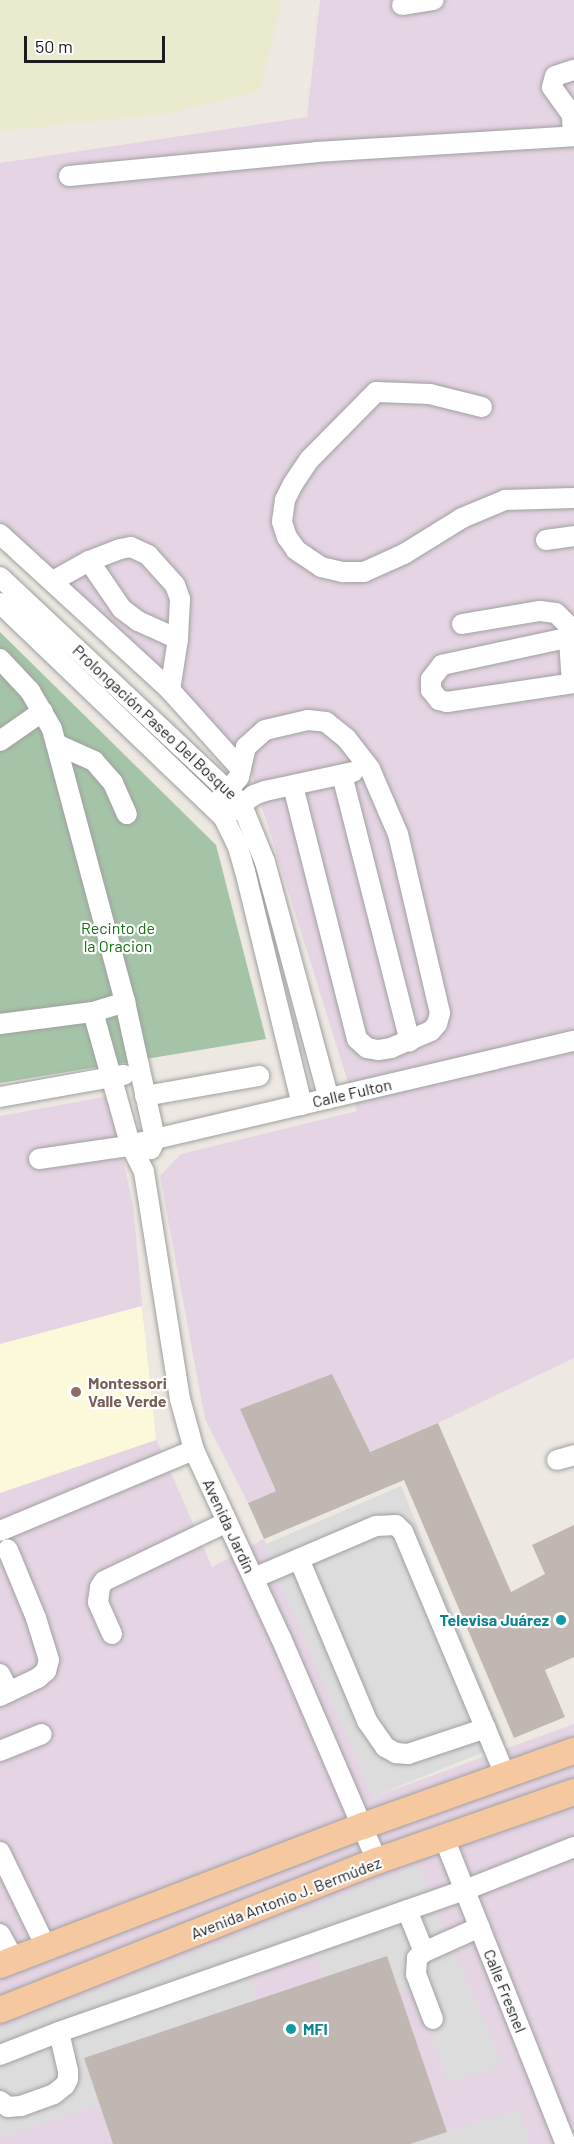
<!DOCTYPE html>
<html>
<head>
<meta charset="utf-8">
<style>
	body { margin:0 }
	#map { position:relative; width:574px; height:2144px; overflow:hidden; background:#ede8e2; font-family:Barlow,sans-serif }
	div>[style] { position:absolute }
	.industrial>* { inset:0; background:#e5d4e4 }
	.education>* { inset:0; background:#fcf9db }
	.farmland>* { inset:0; background:#eaeace }
	.cemetery>* { inset:0; background:#a5c4a7 }
	.parking>* { inset:0; background:#dcdcdc }
	.building>* { inset:0; background:#c1b7b2 }
	.roads { filter:drop-shadow(0 0 2px #a0a0a0) drop-shadow(0 0 2px #a0a0a0) }
	.minor>* { height:20px; margin:-10px; padding:0 10px; transform-origin:10px; border-radius:10px; background:#fff }
	.major>* { height:26px; margin:-13px; padding:0 13px; transform-origin:13px; border-radius:13px; background:#f5c89f }
	.dots>* { width:16px; height:16px; translate:-50% -50%; box-sizing:border-box; border:3px solid #fff; border-radius:50% }
	span { translate:-50% -50%; white-space:nowrap; text-align:center; line-height:1.15; -webkit-text-stroke:4.5px #fff; paint-order:stroke }
	.street-label { font-size:16px; color:#1c1c1c }
	.park-label { font-size:16px; color:#147113 }
	.education-label { font-size:16px; color:#785e54; font-weight:700 }
	.left { translate:0 -50%; text-align:left }
	.culture-label { font-size:16px; color:#0d838f; font-weight:700 }
	.right { translate:-100% -50%; text-align:right }
	.scale { position:absolute; left:24px; top:36px; width:141px; height:27px; box-sizing:border-box; border:3px solid #1c1c1c; border-top:0; padding-left:8px; font-size:18px; line-height:21px; white-space:nowrap; color:#1c1c1c; -webkit-text-stroke:4px #fff; paint-order:stroke }
</style>
</head>
<body>
<div id="map">
	<div class="industrial">
		<div style="clip-path:polygon(320px 0,574px 0,574px 1358px,438px 1423px,248px 1503px,205px 1419px,160px 1176px,181px 1154px,357px 1111px,252px 775px,0 536px,0 163px,307px 117px)"></div>
		<div style="clip-path:polygon(109px 1096px,133px 1205px,154px 1434px,212px 1567px,264px 1539px,373px 1797px,574px 1724px,574px 2144px,0 2144px,0 1116px)"></div>
	</div>
	<div class="education">
		<div style="clip-path:polygon(142px 1306px,156px 1440px,0 1493px,0 1344px)"></div>
	</div>
	<div class="farmland">
		<div style="clip-path:polygon(0 0,282px 0,260px 91px,166px 114px,0 131px)"></div>
	</div>
	<div class="cemetery">
		<div style="clip-path:polygon(0 632px,216px 845px,266px 1039px,0 1083px)"></div>
	</div>
	<div class="parking">
		<div style="clip-path:polygon(401px 1486px,506px 1743px,373px 1797px,264px 1545px)"></div>
		<div style="clip-path:polygon(418px 1865px,502px 2065px,448px 2083px,415px 1988px,400px 1993px,387px 1956px,325px 1977px,312px 1948px,249px 1970px,256px 2000px,84px 2058px,100px 2105px,0 2137px,0 2028px)"></div>
		<div style="clip-path:polygon(519px 2109px,530px 2144px,410px 2144px,447px 2132px)"></div>
	</div>
	<div class="building">
		<div style="clip-path:polygon(332px 1374px,370px 1452px,438px 1423px,511px 1592px,545px 1574px,532px 1545px,574px 1525px,574px 1657px,545px 1670px,565px 1717px,514px 1738px,404px 1480px,264px 1539px,248px 1503px,276px 1491px,240px 1409px)"></div>
		<div style="clip-path:polygon(387px 1956px,447px 2132px,410px 2144px,113px 2144px,84px 2058px)"></div>
	</div>
	<div class="roads">
		<div class="minor">
			<div style="left:402px;top:5px;width:32px;rotate:-9deg"></div>
			<div style="left:573px;top:136px;width:21px;rotate:-93deg"></div>
			<div style="left:572px;top:115px;width:34px;rotate:-126deg"></div>
			<div style="left:552px;top:87px;width:11px;rotate:-75deg"></div>
			<div style="left:555px;top:76px;width:20px;rotate:-18deg"></div>
			<div style="left:69px;top:176px;width:248px;rotate:-5.5deg"></div>
			<div style="left:316px;top:152px;width:258px;rotate:-3.5deg"></div>
			<div style="left:482px;top:407px;width:54px;rotate:-166deg"></div>
			<div style="left:430px;top:394px;width:54px;rotate:-177.9deg"></div>
			<div style="left:376px;top:392px;width:95px;rotate:134.6deg"></div>
			<div style="left:309px;top:460px;width:29px;rotate:124deg"></div>
			<div style="left:293px;top:484px;width:18px;rotate:117deg"></div>
			<div style="left:285px;top:500px;width:22px;rotate:98deg"></div>
			<div style="left:282px;top:522px;width:16px;rotate:72deg"></div>
			<div style="left:287px;top:537px;width:16px;rotate:55deg"></div>
			<div style="left:296px;top:550px;width:30px;rotate:34deg"></div>
			<div style="left:321px;top:567px;width:23px;rotate:13deg"></div>
			<div style="left:343px;top:572px;width:21px"></div>
			<div style="left:364px;top:572px;width:44px;rotate:-24.2deg"></div>
			<div style="left:404px;top:554px;width:68px;rotate:-31.8deg"></div>
			<div style="left:462px;top:518px;width:47px;rotate:-22.7deg"></div>
			<div style="left:505px;top:500px;width:69px;rotate:-1.7deg"></div>
			<div style="left:0;top:534px;width:231px;rotate:42.5deg"></div>
			<div style="left:170px;top:690px;width:106px;rotate:48.1deg"></div>
			<div style="left:546px;top:540px;width:28px;rotate:-8deg"></div>
			<div style="left:89px;top:561px;width:58px;rotate:55.5deg"></div>
			<div style="left:122px;top:609px;width:20px;rotate:37deg"></div>
			<div style="left:138px;top:621px;width:44px;rotate:24.2deg"></div>
			<div style="left:0;top:577px;width:330px;rotate:43.2deg"></div>
			<div style="left:241px;top:803px;width:64px;rotate:67.9deg"></div>
			<div style="left:265px;top:862px;width:245px;rotate:74.9deg"></div>
			<div style="left:53px;top:581px;width:41px;rotate:-29.1deg"></div>
			<div style="left:89px;top:561px;width:33px;rotate:-21deg"></div>
			<div style="left:120px;top:549px;width:11px;rotate:-10deg"></div>
			<div style="left:131px;top:547px;width:19px;rotate:25deg"></div>
			<div style="left:148px;top:555px;width:40px;rotate:48deg"></div>
			<div style="left:175px;top:585px;width:15px;rotate:70deg"></div>
			<div style="left:180px;top:599px;width:40px;rotate:92.9deg"></div>
			<div style="left:178px;top:639px;width:52px;rotate:98.9deg"></div>
			<div style="left:0;top:603px;width:310px;rotate:43.8deg"></div>
			<div style="left:224px;top:818px;width:32px;rotate:64deg"></div>
			<div style="left:238px;top:847px;width:25px;rotate:74deg"></div>
			<div style="left:245px;top:871px;width:241px;rotate:76.3deg"></div>
			<div style="left:462px;top:624px;width:79px;rotate:-9.5deg"></div>
			<div style="left:540px;top:611px;width:16px;rotate:7deg"></div>
			<div style="left:556px;top:613px;width:17px;rotate:45deg"></div>
			<div style="left:568px;top:625px;width:58px;rotate:86.1deg"></div>
			<div style="left:571px;top:637px;width:132px;rotate:167.8deg"></div>
			<div style="left:442px;top:665px;width:18px;rotate:128deg"></div>
			<div style="left:431px;top:679px;width:11px;rotate:90deg"></div>
			<div style="left:431px;top:690px;width:13px;rotate:51deg"></div>
			<div style="left:439px;top:700px;width:8px;rotate:14deg"></div>
			<div style="left:447px;top:702px;width:128px;rotate:-8.5deg"></div>
			<div style="left:0;top:659px;width:44px;rotate:46.8deg"></div>
			<div style="left:30px;top:691px;width:44px;rotate:59.9deg"></div>
			<div style="left:52px;top:729px;width:283px;rotate:75deg"></div>
			<div style="left:125px;top:1002px;width:140px;rotate:77.6deg"></div>
			<div style="left:155px;top:1139px;width:11px;rotate:112deg"></div>
			<div style="left:0;top:741px;width:52px;rotate:-34.9deg"></div>
			<div style="left:56px;top:744px;width:42px;rotate:24.1deg"></div>
			<div style="left:94px;top:761px;width:29px;rotate:49deg"></div>
			<div style="left:113px;top:783px;width:34px;rotate:66deg"></div>
			<div style="left:342px;top:775px;width:275px;rotate:75.7deg"></div>
			<div style="left:214px;top:806px;width:38px;rotate:-49deg"></div>
			<div style="left:239px;top:777px;width:31px;rotate:-77deg"></div>
			<div style="left:246px;top:747px;width:25px;rotate:-42deg"></div>
			<div style="left:265px;top:730px;width:44px;rotate:-13.1deg"></div>
			<div style="left:308px;top:720px;width:18px;rotate:6deg"></div>
			<div style="left:326px;top:722px;width:26px;rotate:39deg"></div>
			<div style="left:346px;top:738px;width:39px;rotate:52deg"></div>
			<div style="left:370px;top:769px;width:71px;rotate:66.7deg"></div>
			<div style="left:398px;top:834px;width:184px;rotate:76.8deg"></div>
			<div style="left:440px;top:1013px;width:11px;rotate:105deg"></div>
			<div style="left:437px;top:1024px;width:9px;rotate:131deg"></div>
			<div style="left:431px;top:1031px;width:43px;rotate:157deg"></div>
			<div style="left:391px;top:1048px;width:13px;rotate:171deg"></div>
			<div style="left:378px;top:1050px;width:11px;rotate:-170deg"></div>
			<div style="left:367px;top:1048px;width:13px;rotate:-138deg"></div>
			<div style="left:357px;top:1039px;width:261px;rotate:-104.2deg"></div>
			<div style="left:231px;top:812px;width:29px;rotate:-36deg"></div>
			<div style="left:254px;top:795px;width:12px;rotate:-20deg"></div>
			<div style="left:265px;top:791px;width:90px;rotate:-12.2deg"></div>
			<div style="left:93px;top:1012px;width:137px;rotate:74.3deg"></div>
			<div style="left:130px;top:1144px;width:31px;rotate:63deg"></div>
			<div style="left:144px;top:1172px;width:230px;rotate:81deg"></div>
			<div style="left:180px;top:1399px;width:53px;rotate:74.6deg"></div>
			<div style="left:194px;top:1450px;width:207px;rotate:65.2deg"></div>
			<div style="left:281px;top:1638px;width:243px;rotate:66.7deg"></div>
			<div style="left:0;top:1024px;width:94px;rotate:-7.4deg"></div>
			<div style="left:93px;top:1012px;width:34px;rotate:-17deg"></div>
			<div style="left:145px;top:1096px;width:116px;rotate:-10deg"></div>
			<div style="left:0;top:1097px;width:126px;rotate:-10.1deg"></div>
			<div style="left:39px;top:1159px;width:83px;rotate:-8.3deg"></div>
			<div style="left:121px;top:1147px;width:465px;rotate:-13.2deg"></div>
			<div style="left:557px;top:1460px;width:18px;rotate:-16deg"></div>
			<div style="left:0;top:1531px;width:210px;rotate:-22.7deg"></div>
			<div style="left:299px;top:1559px;width:176px;rotate:67.2deg"></div>
			<div style="left:367px;top:1721px;width:32px;rotate:55deg"></div>
			<div style="left:385px;top:1747px;width:13px;rotate:29deg"></div>
			<div style="left:396px;top:1753px;width:12px;rotate:5deg"></div>
			<div style="left:408px;top:1754px;width:82px;rotate:-18.4deg"></div>
			<div style="left:254px;top:1578px;width:133px;rotate:-23.1deg"></div>
			<div style="left:376px;top:1526px;width:20px;rotate:-3deg"></div>
			<div style="left:396px;top:1525px;width:10px;rotate:45deg"></div>
			<div style="left:403px;top:1532px;width:264px;rotate:67.2deg"></div>
			<div style="left:112px;top:1634px;width:35px;rotate:-114deg"></div>
			<div style="left:98px;top:1602px;width:15px;rotate:-82deg"></div>
			<div style="left:100px;top:1587px;width:7px;rotate:-56deg"></div>
			<div style="left:104px;top:1581px;width:136px;rotate:-25.6deg"></div>
			<div style="left:0;top:1674px;width:20px;rotate:63deg"></div>
			<div style="left:0;top:1696px;width:42px;rotate:-25.3deg"></div>
			<div style="left:38px;top:1678px;width:11px;rotate:-41deg"></div>
			<div style="left:46px;top:1671px;width:11px;rotate:-75deg"></div>
			<div style="left:49px;top:1660px;width:44px;rotate:-107.2deg"></div>
			<div style="left:36px;top:1618px;width:74px;rotate:-112.4deg"></div>
			<div style="left:0;top:1751px;width:45px;rotate:-22deg"></div>
			<div style="left:444px;top:1838px;width:329px;rotate:68.3deg"></div>
			<div style="left:0;top:1852px;width:106px;rotate:64.2deg"></div>
			<div style="left:407px;top:1910px;width:45px;rotate:68deg"></div>
			<div style="left:0;top:1934px;width:29px;rotate:61deg"></div>
			<div style="left:433px;top:2019px;width:48px;rotate:-110.7deg"></div>
			<div style="left:416px;top:1974px;width:16px;rotate:-86deg"></div>
			<div style="left:417px;top:1958px;width:9px;rotate:-41deg"></div>
			<div style="left:424px;top:1952px;width:61px;rotate:-24.1deg"></div>
			<div style="left:0;top:2055px;width:63px;rotate:-21.3deg"></div>
			<div style="left:0;top:2101px;width:10px;rotate:37deg"></div>
			<div style="left:8px;top:2107px;width:13px;rotate:-4deg"></div>
			<div style="left:21px;top:2106px;width:35px;rotate:-20deg"></div>
			<div style="left:54px;top:2094px;width:14px;rotate:-39deg"></div>
			<div style="left:65px;top:2085px;width:7px;rotate:-63deg"></div>
			<div style="left:68px;top:2079px;width:8px;rotate:-90deg"></div>
			<div style="left:68px;top:2071px;width:40px;rotate:-103deg"></div>
			<div style="left:59px;top:2032px;width:430px;rotate:-19.3deg"></div>
			<div style="left:465px;top:1890px;width:117px;rotate:-21.5deg"></div>
		</div>
		<div class="major">
			<div style="left:0;top:1965px;width:389px;rotate:-21deg"></div>
			<div style="left:363px;top:1826px;width:224px;rotate:-19.6deg"></div>
			<div style="left:0;top:2010px;width:405px;rotate:-21.6deg"></div>
			<div style="left:377px;top:1861px;width:209px;rotate:-19.3deg"></div>
		</div>
	</div>
	<div class="dots">
		<div style="left:76px;top:1392px;background:#8d6e63"></div>
		<div style="left:561px;top:1620px;background:#0f9aa8"></div>
		<div style="left:291px;top:2029px;background:#0f9aa8"></div>
	</div>
	<div class="street-label">
		<span style="left:155px;top:722px;rotate:43deg">Prolongación Paseo Del Bosque</span>
		<span style="left:352px;top:1093px;rotate:-13deg">Calle Fulton</span>
		<span style="left:229px;top:1526px;rotate:65deg">Avenida Jardín</span>
		<span style="left:286px;top:1898px;rotate:-21deg">Avenida Antonio J. Bermúdez</span>
		<span style="left:505px;top:1991px;rotate:68deg">Calle Fresnel</span>
	</div>
	<div class="park-label">
		<span style="left:118px;top:937px">Recinto de<br>la Oracion</span>
	</div>
	<div class="education-label">
		<span class="left" style="left:88px;top:1392px">Montessori<br>Valle Verde</span>
	</div>
	<div class="culture-label">
		<span class="right" style="left:549px;top:1620px">Televisa Juárez</span>
		<span class="left" style="left:303px;top:2029px">MFI</span>
	</div>
	<div class="scale">50 m</div>
</div>
</body>
</html>
